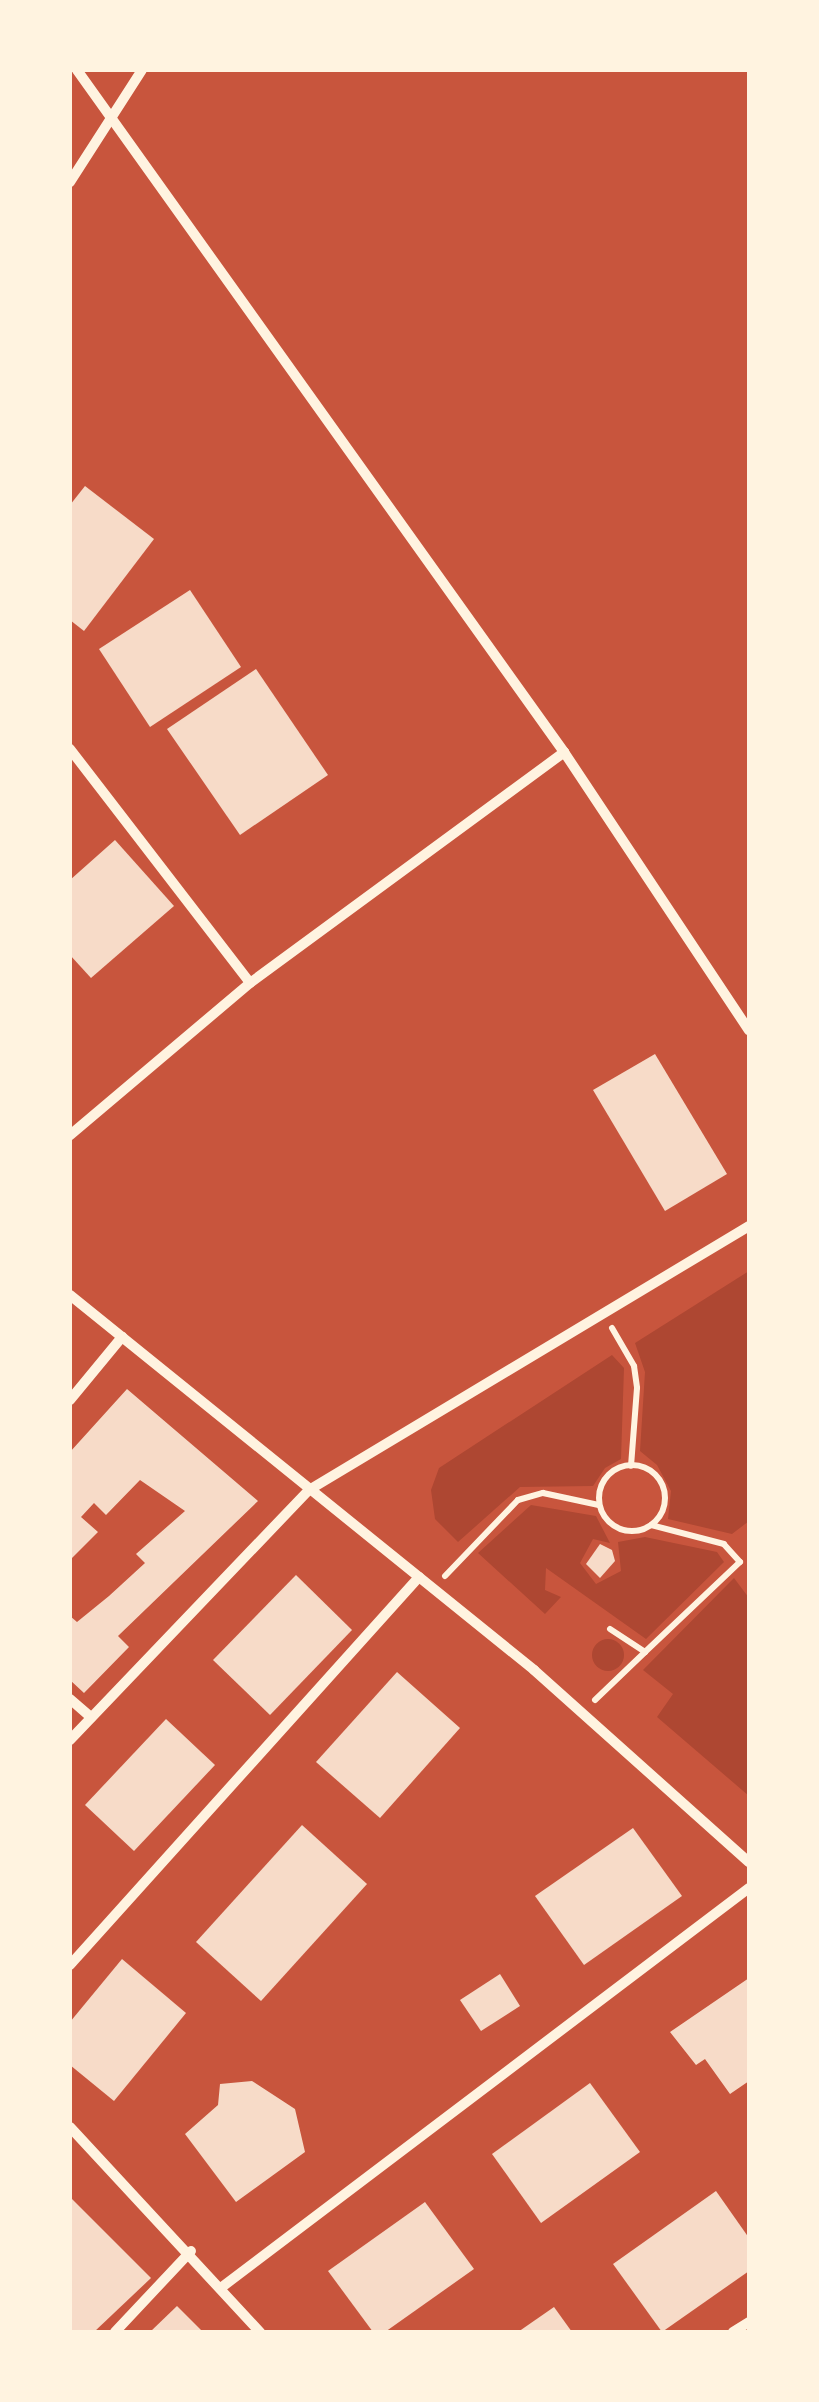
<!DOCTYPE html>
<html>
<head>
<meta charset="utf-8">
<style>
	body { margin:0 }
	#map { position:relative; width:819px; height:2402px; overflow:hidden; background:#c8553d; font-family:"Roboto Serif",serif }
	div>[style] { position:absolute }
	.green>* { inset:0; background:#ae4732 }
	.round { border-radius:50% }
	.building>* { inset:0; background:#f7dbc8 }
	.path>* { height:6px; margin:-3px; padding:0 3px; transform-origin:3px; border-radius:3px; background:#fff3e0 }
	.path>.ring { margin:-3px; padding:0; box-sizing:content-box; background:none; border:6px solid #fff3e0; border-radius:50% }
	.minor>* { height:10px; margin:-5px; padding:0 5px; transform-origin:5px; border-radius:5px; background:#fff3e0 }
	span { translate:-50% -50%; white-space:nowrap; text-align:center; line-height:1.15; -webkit-text-stroke:8px #fff3e0; paint-order:stroke }
	.frame { position:absolute; inset:0; border:72px solid #fff3e0; pointer-events:none }
</style>
</head>
<body>
<div id="map">
	<div class="green">
		<div style="clip-path:polygon(749px 1271px,749px 1521px,732px 1534px,668px 1519px,671px 1491px,657px 1465px,640px 1451px,645px 1372px,635px 1343px)"></div>
		<div style="clip-path:polygon(612px 1355px,624px 1368px,621px 1459px,605px 1468px,593px 1486px,520px 1487px,458px 1542px,435px 1519px,431px 1490px,439px 1468px)"></div>
		<div style="clip-path:polygon(531px 1505px,596px 1516px,610px 1543px,593px 1539px,580px 1563px,596px 1584px,621px 1571px,618px 1542px,645px 1537px,717px 1552px,724px 1562px,646px 1639px,546px 1568px,545px 1590px,561px 1597px,545px 1614px,478px 1553px)"></div>
		<div style="clip-path:polygon(734px 1578px,749px 1598px,749px 1796px,657px 1717px,673px 1694px,643px 1670px)"></div>
		<div class="round" style="left:592px;top:1639px;width:32px;height:32px"></div>
	</div>
	<div class="building">
		<div style="clip-path:polygon(85px 486px,154px 539px,84px 631px,70px 620px,70px 505px)"></div>
		<div style="clip-path:polygon(190px 590px,241px 667px,150px 727px,99px 649px)"></div>
		<div style="clip-path:polygon(256px 669px,328px 775px,240px 835px,167px 729px)"></div>
		<div style="clip-path:polygon(115px 840px,174px 906px,91px 978px,70px 955px,70px 880px)"></div>
		<div style="clip-path:polygon(655px 1054px,727px 1174px,665px 1211px,593px 1090px)"></div>
		<div style="clip-path:polygon(127px 1389px,258px 1501px,118px 1636px,129px 1647px,84px 1693px,70px 1680px,70px 1616px,77px 1622px,109px 1596px,145px 1563px,136px 1554px,185px 1511px,140px 1480px,106px 1515px,94px 1503px,81px 1517px,98px 1532px,70px 1560px,70px 1452px)"></div>
		<div style="clip-path:polygon(600px 1544px,612px 1550px,615px 1561px,600px 1578px,586px 1564px)"></div>
		<div style="clip-path:polygon(296px 1575px,352px 1630px,270px 1715px,213px 1660px)"></div>
		<div style="clip-path:polygon(397px 1672px,460px 1728px,380px 1818px,316px 1762px)"></div>
		<div style="clip-path:polygon(166px 1719px,215px 1765px,134px 1851px,85px 1805px)"></div>
		<div style="clip-path:polygon(302px 1825px,367px 1884px,261px 2001px,196px 1942px)"></div>
		<div style="clip-path:polygon(633px 1828px,682px 1896px,584px 1965px,535px 1896px)"></div>
		<div style="clip-path:polygon(122px 1959px,186px 2013px,114px 2101px,70px 2065px,70px 2022px)"></div>
		<div style="clip-path:polygon(500px 1974px,520px 2006px,481px 2031px,460px 2000px)"></div>
		<div style="clip-path:polygon(749px 1978px,749px 2081px,730px 2094px,705px 2059px,696px 2065px,670px 2032px)"></div>
		<div style="clip-path:polygon(252px 2081px,295px 2109px,305px 2152px,236px 2202px,185px 2134px,218px 2105px,220px 2084px)"></div>
		<div style="clip-path:polygon(590px 2083px,640px 2152px,541px 2223px,492px 2154px)"></div>
		<div style="clip-path:polygon(716px 2191px,749px 2238px,749px 2271px,662px 2332px,613px 2264px)"></div>
		<div style="clip-path:polygon(70px 2197px,151px 2278px,94px 2332px,70px 2332px)"></div>
		<div style="clip-path:polygon(425px 2202px,474px 2269px,385px 2332px,373px 2332px,328px 2271px)"></div>
		<div style="clip-path:polygon(177px 2306px,203px 2332px,150px 2332px)"></div>
		<div style="clip-path:polygon(554px 2307px,572px 2332px,518px 2332px)"></div>
	</div>
	<div class="path">
		<div style="left:612px;top:1328px;width:44px;rotate:59.9deg"></div>
		<div style="left:634px;top:1366px;width:22px;rotate:82deg"></div>
		<div style="left:637px;top:1388px;width:78px;rotate:94.4deg"></div>
		<div class="ring" style="left:599px;top:1465px;width:60px;height:60px"></div>
		<div style="left:445px;top:1576px;width:105px;rotate:-46.2deg"></div>
		<div style="left:518px;top:1500px;width:26px;rotate:-16deg"></div>
		<div style="left:543px;top:1493px;width:57px;rotate:12.1deg"></div>
		<div style="left:610px;top:1629px;width:42px;rotate:33.3deg"></div>
		<div style="left:645px;top:1652px;width:131px;rotate:-43.5deg"></div>
		<div style="left:740px;top:1562px;width:24px;rotate:-132deg"></div>
		<div style="left:724px;top:1544px;width:75px;rotate:-165.4deg"></div>
		<div style="left:595px;top:1700px;width:69px;rotate:-43.8deg"></div>
	</div>
	<div class="minor">
		<div style="left:77px;top:70px;width:838px;rotate:54.47deg"></div>
		<div style="left:564px;top:752px;width:334px;rotate:56.4deg"></div>
		<div style="left:70px;top:182px;width:133px;rotate:-57.3deg"></div>
		<div style="left:70px;top:749px;width:295px;rotate:52.4deg"></div>
		<div style="left:250px;top:983px;width:236px;rotate:139.8deg"></div>
		<div style="left:250px;top:983px;width:390px;rotate:-36.3deg"></div>
		<div style="left:70px;top:1295px;width:597px;rotate:38.94deg"></div>
		<div style="left:534px;top:1670px;width:288px;rotate:41.8deg"></div>
		<div style="left:70px;top:1400px;width:82px;rotate:-50.5deg"></div>
		<div style="left:70px;top:1699px;width:28px;rotate:41deg"></div>
		<div style="left:70px;top:1740px;width:346px;rotate:-46.3deg"></div>
		<div style="left:309px;top:1490px;width:513px;rotate:-30.96deg"></div>
		<div style="left:70px;top:1965px;width:522px;rotate:-48.03deg"></div>
		<div style="left:70px;top:2127px;width:280px;rotate:47.2deg"></div>
		<div style="left:222px;top:2287px;width:661px;rotate:-37.13deg"></div>
		<div style="left:115px;top:2332px;width:111px;rotate:-46.8deg"></div>
		<div style="left:733px;top:2332px;width:19px;rotate:-32deg"></div>
	</div>
	<div class="frame"></div>
</div>
</body>
</html>
